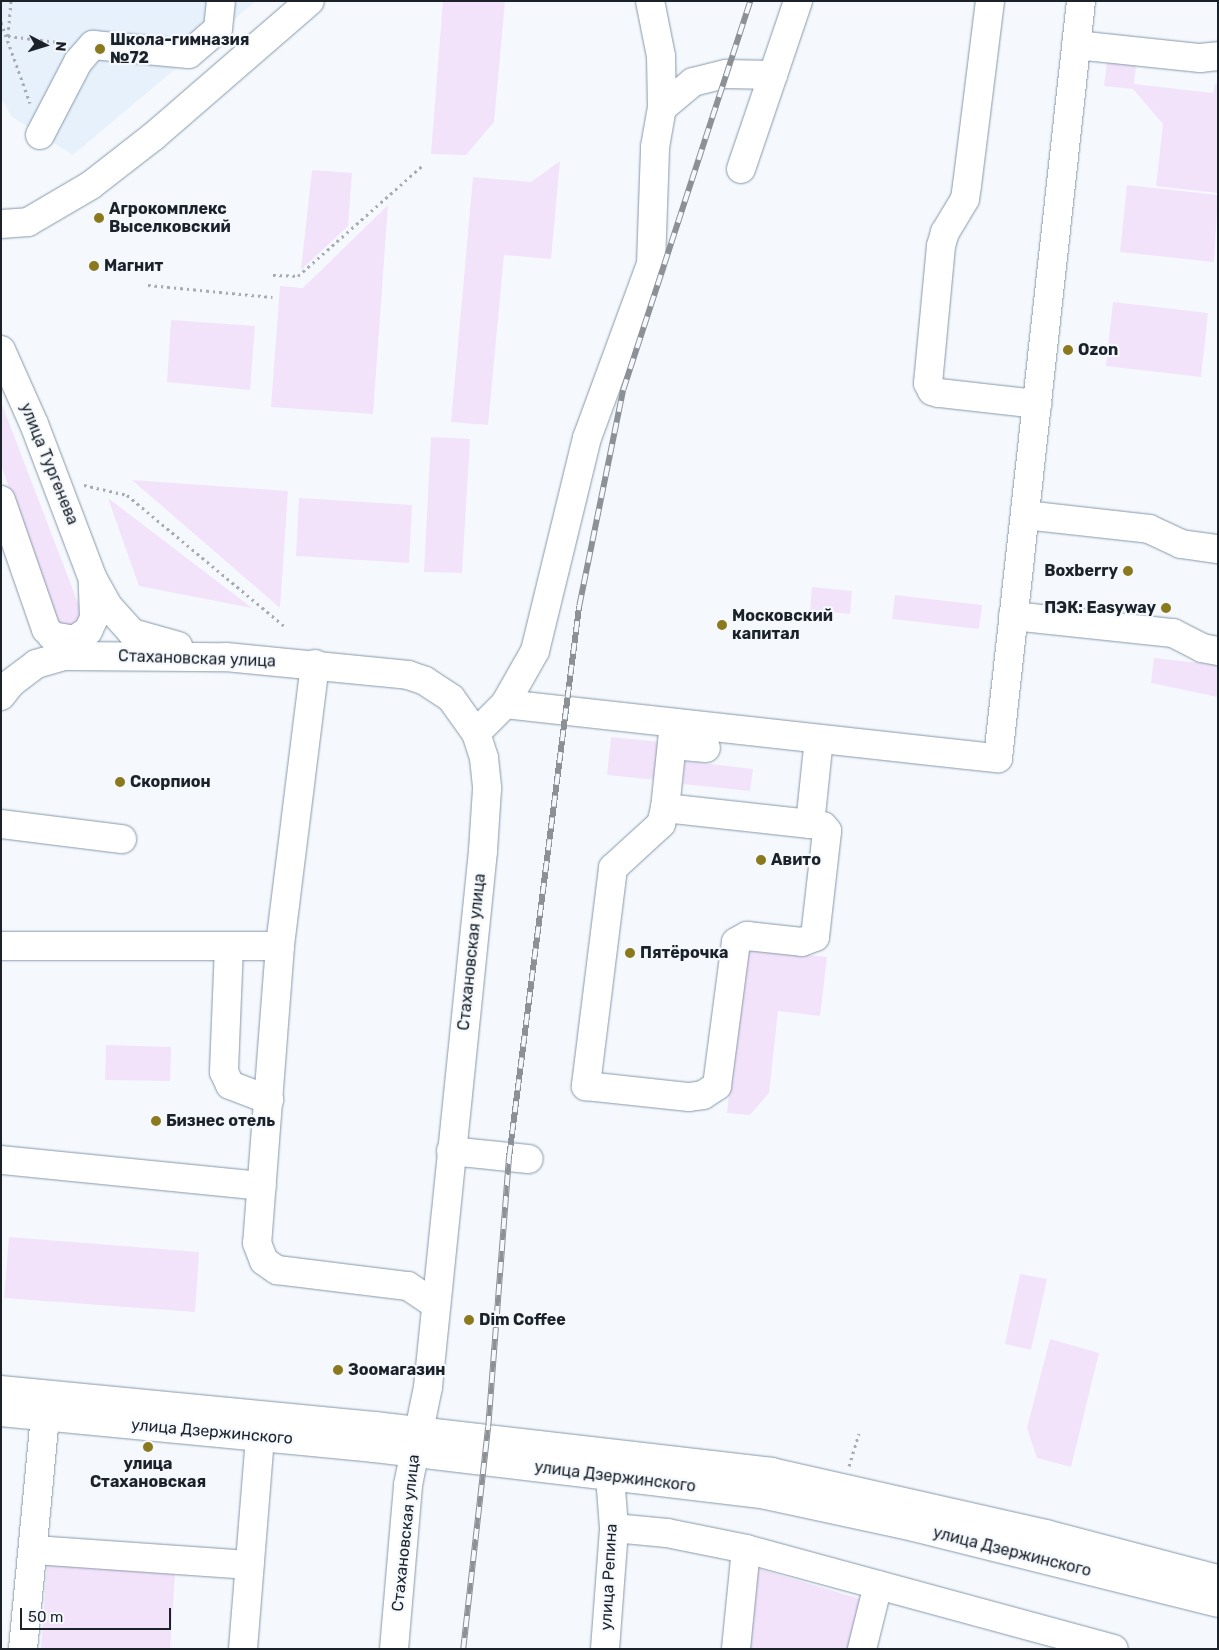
<!DOCTYPE html>
<html>
<head>
<meta charset="utf-8">
<style>
	body { margin:0 }
	#map { position:relative; width:1219px; height:1650px; overflow:hidden; background:#f5f9fd; font-family:Rubik,sans-serif }
	div>[style] { position:absolute }
	.built>* { inset:0; background:#e7f1fc }
	.green>* { inset:0; background:#f2e3fb }
	.path>* { height:3px; margin-top:-1.5px; transform-origin:0; background:repeating-linear-gradient(90deg,#a7acb2 0 2.5px,transparent 0 6.5px) }
	.roads { filter:drop-shadow(0 0 1px #8698ab) drop-shadow(0 0 1px #8698ab) }
	.minor>* { height:28px; margin:-14px; padding:0 14px; transform-origin:14px; border-radius:14px; background:#fff }
	.major>* { height:28px; margin:-14px; padding:0 14px; transform-origin:14px; border-radius:14px; background:#fff }
	.rail>* { height:5.5px; margin-top:-2.75px; transform-origin:0; background:repeating-linear-gradient(90deg,#f5f9fd 0 11px,#8c9197 0 22px); box-sizing:border-box; border-block:1px solid #8c9197 }
	.dots>* { width:14px; height:14px; translate:-50% -50%; box-sizing:border-box; border:2px solid #f5f9fd; border-radius:50% }
	span { translate:-50% -50%; white-space:nowrap; text-align:center; line-height:1.15; -webkit-text-stroke:4.5px #f5f9fd; paint-order:stroke }
	.poi-label { font-size:16px; color:#1b222a; font-weight:700 }
	.left { translate:0 -50%; text-align:left }
	.right { translate:-100% -50%; text-align:right }
	.street-label { font-size:16px; color:#1b222a }
	.frame { position:absolute; inset:0; border:2px solid #1b222a; pointer-events:none }
	.north { position:absolute; left:20px; top:20px; width:50px; height:50px; -webkit-text-stroke:4px #f5f9fd; paint-order:stroke; rotate:95deg; font-size:14px; font-weight:700; line-height:20px; text-align:center; color:#1b222a }
	.north::after { content:''; display:block; margin:auto; width:18px; height:22px; background:#1b222a; clip-path:polygon(50% 0,100% 100%,50% 72%,0 100%) }
	.scale { position:absolute; left:20px; top:1608px; width:151px; height:22px; box-sizing:border-box; border:2px solid #1b222a; border-top:0; padding-left:6px; font-size:15px; line-height:18px; white-space:nowrap; color:#1b222a; -webkit-text-stroke:4px #f5f9fd; paint-order:stroke }
</style>
</head>
<body>
<div id="map">
	<div class="built">
		<div style="clip-path:polygon(1px 1px,256px 1px,73px 155px,12px 117px,1px 98px)"></div>
	</div>
	<div class="green">
		<div style="clip-path:polygon(443px 1px,505px 1px,494px 122px,466px 155px,431px 154px)"></div>
		<div style="clip-path:polygon(1107px 62px,1136px 65px,1134px 84px,1213px 93px,1215px 84px,1218px 85px,1218px 193px,1156px 186px,1163px 124px,1133px 89px,1104px 86px)"></div>
		<div style="clip-path:polygon(560px 161px,551px 259px,504px 255px,488px 425px,451px 422px,473px 177px,531px 182px)"></div>
		<div style="clip-path:polygon(312px 170px,352px 173px,348px 226px,301px 270px)"></div>
		<div style="clip-path:polygon(1127px 185px,1218px 195px,1214px 262px,1120px 252px)"></div>
		<div style="clip-path:polygon(388px 205px,373px 414px,271px 407px,280px 286px,303px 288px)"></div>
		<div style="clip-path:polygon(1113px 302px,1208px 313px,1201px 377px,1106px 366px)"></div>
		<div style="clip-path:polygon(171px 320px,255px 326px,250px 390px,167px 382px)"></div>
		<div style="clip-path:polygon(1px 402px,83px 616px,84px 621px,60px 630px,1px 465px)"></div>
		<div style="clip-path:polygon(431px 437px,470px 439px,462px 573px,424px 572px)"></div>
		<div style="clip-path:polygon(132px 480px,288px 491px,280px 608px)"></div>
		<div style="clip-path:polygon(108px 498px,252px 608px,139px 586px)"></div>
		<div style="clip-path:polygon(299px 498px,412px 505px,409px 563px,296px 556px)"></div>
		<div style="clip-path:polygon(812px 587px,852px 591px,850px 614px,810px 610px)"></div>
		<div style="clip-path:polygon(895px 595px,982px 605px,979px 629px,892px 619px)"></div>
		<div style="clip-path:polygon(1154px 658px,1218px 665px,1218px 697px,1151px 683px)"></div>
		<div style="clip-path:polygon(611px 737px,660px 742px,656px 780px,607px 775px)"></div>
		<div style="clip-path:polygon(685px 761px,753px 769px,750px 791px,683px 784px)"></div>
		<div style="clip-path:polygon(745px 948px,827px 957px,820px 1016px,778px 1011px,769px 1093px,750px 1115px,727px 1113px)"></div>
		<div style="clip-path:polygon(106px 1045px,171px 1047px,170px 1081px,105px 1080px)"></div>
		<div style="clip-path:polygon(9px 1237px,199px 1252px,195px 1312px,4px 1298px)"></div>
		<div style="clip-path:polygon(1020px 1274px,1047px 1279px,1031px 1350px,1005px 1344px)"></div>
		<div style="clip-path:polygon(1050px 1339px,1099px 1353px,1071px 1467px,1037px 1458px,1027px 1428px)"></div>
		<div style="clip-path:polygon(47px 1565px,175px 1574px,170px 1649px,41px 1649px)"></div>
		<div style="clip-path:polygon(753px 1567px,864px 1600px,852px 1649px,747px 1649px)"></div>
	</div>
	<div class="path">
		<div style="left:11px;top:1px;width:35px;rotate:95deg"></div>
		<div style="left:8px;top:36px;width:58px;rotate:6.9deg"></div>
		<div style="left:1px;top:22px;width:86px;rotate:70.3deg"></div>
		<div style="left:273px;top:275px;width:25px;rotate:2deg"></div>
		<div style="left:298px;top:276px;width:167px;rotate:-41.6deg"></div>
		<div style="left:148px;top:285px;width:125px;rotate:5.5deg"></div>
		<div style="left:84px;top:485px;width:44px;rotate:13.1deg"></div>
		<div style="left:127px;top:495px;width:204px;rotate:39.8deg"></div>
		<div style="left:849px;top:1466px;width:34px;rotate:-73deg"></div>
	</div>
	<div class="roads">
		<div class="minor">
			<div style="left:990px;top:1px;width:185px;rotate:97.1deg"></div>
			<div style="left:967px;top:185px;width:14px;rotate:98deg"></div>
			<div style="left:965px;top:199px;width:39px;rotate:121deg"></div>
			<div style="left:945px;top:232px;width:15px;rotate:106deg"></div>
			<div style="left:941px;top:246px;width:138px;rotate:95.4deg"></div>
			<div style="left:928px;top:383px;width:9px;rotate:63deg"></div>
			<div style="left:932px;top:391px;width:7px;rotate:16deg"></div>
			<div style="left:939px;top:393px;width:99px;rotate:6.4deg"></div>
			<div style="left:1076px;top:45px;width:125px;rotate:6deg"></div>
			<div style="left:1200px;top:58px;width:18px;rotate:-6deg"></div>
			<div style="left:662px;top:108px;width:40px;rotate:-40deg"></div>
			<div style="left:693px;top:82px;width:34px;rotate:-14deg"></div>
			<div style="left:726px;top:74px;width:47px;rotate:1.2deg"></div>
			<div style="left:773px;top:75px;width:78px;rotate:-71.3deg"></div>
			<div style="left:40px;top:135px;width:82px;rotate:-62.5deg"></div>
			<div style="left:78px;top:62px;width:23px;rotate:-49deg"></div>
			<div style="left:93px;top:45px;width:96px;rotate:5.4deg"></div>
			<div style="left:189px;top:54px;width:38px;rotate:-41deg"></div>
			<div style="left:218px;top:29px;width:28px;rotate:-84deg"></div>
			<div style="left:741px;top:169px;width:99px;rotate:-71.2deg"></div>
			<div style="left:1px;top:224px;width:27px;rotate:-4deg"></div>
			<div style="left:28px;top:222px;width:73px;rotate:-30.4deg"></div>
			<div style="left:91px;top:185px;width:80px;rotate:-37.9deg"></div>
			<div style="left:154px;top:136px;width:206px;rotate:-40.9deg"></div>
			<div style="left:1025px;top:515px;width:125px;rotate:6.4deg"></div>
			<div style="left:1149px;top:529px;width:35px;rotate:25deg"></div>
			<div style="left:1181px;top:544px;width:37px;rotate:8deg"></div>
			<div style="left:1013px;top:616px;width:161px;rotate:6.1deg"></div>
			<div style="left:1173px;top:633px;width:33px;rotate:27deg"></div>
			<div style="left:1202px;top:648px;width:16px;rotate:11deg"></div>
			<div style="left:315px;top:664px;width:284px;rotate:97.1deg"></div>
			<div style="left:280px;top:946px;width:298px;rotate:94.4deg"></div>
			<div style="left:257px;top:1243px;width:19px;rotate:69deg"></div>
			<div style="left:264px;top:1261px;width:16px;rotate:35deg"></div>
			<div style="left:277px;top:1270px;width:132px;rotate:7deg"></div>
			<div style="left:408px;top:1286px;width:34px;rotate:34deg"></div>
			<div style="left:505px;top:704px;width:496px;rotate:6.3deg"></div>
			<div style="left:998px;top:758px;width:762px;rotate:-83.74deg"></div>
			<div style="left:674px;top:723px;width:85px;rotate:96deg"></div>
			<div style="left:665px;top:808px;width:146px;rotate:6.3deg"></div>
			<div style="left:810px;top:824px;width:85px;rotate:-84deg"></div>
			<div style="left:476px;top:733px;width:41px;rotate:-45deg"></div>
			<div style="left:505px;top:704px;width:61px;rotate:-60.5deg"></div>
			<div style="left:535px;top:651px;width:219px;rotate:-76.3deg"></div>
			<div style="left:587px;top:438px;width:185px;rotate:-69.8deg"></div>
			<div style="left:651px;top:264px;width:117px;rotate:-88deg"></div>
			<div style="left:655px;top:147px;width:40px;rotate:-80deg"></div>
			<div style="left:662px;top:108px;width:52px;rotate:-91.1deg"></div>
			<div style="left:661px;top:56px;width:56px;rotate:-101.3deg"></div>
			<div style="left:672px;top:745px;width:34px;rotate:5deg"></div>
			<div style="left:665px;top:808px;width:16px;rotate:104deg"></div>
			<div style="left:661px;top:824px;width:65px;rotate:137.5deg"></div>
			<div style="left:613px;top:868px;width:220px;rotate:97.1deg"></div>
			<div style="left:586px;top:1086px;width:104px;rotate:6.1deg"></div>
			<div style="left:689px;top:1097px;width:14px;rotate:-8deg"></div>
			<div style="left:703px;top:1095px;width:17px;rotate:-33deg"></div>
			<div style="left:717px;top:1086px;width:145px;rotate:-82.5deg"></div>
			<div style="left:736px;top:942px;width:13px;rotate:-29deg"></div>
			<div style="left:747px;top:936px;width:55px;rotate:6.2deg"></div>
			<div style="left:802px;top:942px;width:14px;rotate:-21deg"></div>
			<div style="left:815px;top:937px;width:107px;rotate:-83.5deg"></div>
			<div style="left:827px;top:831px;width:6px;rotate:-129deg"></div>
			<div style="left:823px;top:826px;width:13px;rotate:-171deg"></div>
			<div style="left:1px;top:824px;width:122px;rotate:7.1deg"></div>
			<div style="left:1px;top:946px;width:279px"></div>
			<div style="left:229px;top:946px;width:126px;rotate:92.3deg"></div>
			<div style="left:224px;top:1072px;width:14px;rotate:65deg"></div>
			<div style="left:230px;top:1085px;width:42px;rotate:21deg"></div>
			<div style="left:451px;top:1151px;width:78px;rotate:5.9deg"></div>
			<div style="left:1px;top:1160px;width:262px;rotate:5.7deg"></div>
			<div style="left:614px;top:1528px;width:53px;rotate:5.4deg"></div>
			<div style="left:667px;top:1533px;width:81px;rotate:11.4deg"></div>
			<div style="left:746px;top:1549px;width:381px;rotate:15.2deg"></div>
			<div style="left:34px;top:1550px;width:216px;rotate:4deg"></div>
			<div style="left:23px;top:1649px;width:232px;rotate:-84.6deg"></div>
			<div style="left:243px;top:1649px;width:214px;rotate:-85.4deg"></div>
			<div style="left:394px;top:1649px;width:165px;rotate:-85.1deg"></div>
			<div style="left:408px;top:1485px;width:55px;rotate:-78.5deg"></div>
			<div style="left:605px;top:1649px;width:121px;rotate:-85.7deg"></div>
			<div style="left:614px;top:1528px;width:52px;rotate:-94.4deg"></div>
			<div style="left:736px;top:1649px;width:100px;rotate:-84.3deg"></div>
			<div style="left:862px;top:1649px;width:66px;rotate:-76deg"></div>
		</div>
		<div class="major">
			<div style="left:1px;top:350px;width:81px;rotate:66deg"></div>
			<div style="left:34px;top:424px;width:166px;rotate:69.2deg"></div>
			<div style="left:93px;top:579px;width:31px;rotate:61deg"></div>
			<div style="left:108px;top:606px;width:36px;rotate:48deg"></div>
			<div style="left:132px;top:633px;width:48px;rotate:15.8deg"></div>
			<div style="left:1px;top:500px;width:137px;rotate:70.8deg"></div>
			<div style="left:46px;top:629px;width:9px;rotate:49deg"></div>
			<div style="left:52px;top:636px;width:22px;rotate:10deg"></div>
			<div style="left:74px;top:640px;width:17px;rotate:-33deg"></div>
			<div style="left:88px;top:631px;width:14px;rotate:-65deg"></div>
			<div style="left:94px;top:618px;width:35px;rotate:-92deg"></div>
			<div style="left:1px;top:696px;width:16px;rotate:-52deg"></div>
			<div style="left:11px;top:683px;width:31px;rotate:-37deg"></div>
			<div style="left:36px;top:664px;width:29px;rotate:-16deg"></div>
			<div style="left:64px;top:656px;width:162px;rotate:0.4deg"></div>
			<div style="left:226px;top:657px;width:183px;rotate:5.6deg"></div>
			<div style="left:408px;top:675px;width:18px;rotate:19deg"></div>
			<div style="left:425px;top:681px;width:31px;rotate:33deg"></div>
			<div style="left:451px;top:698px;width:43px;rotate:54.5deg"></div>
			<div style="left:476px;top:733px;width:26px;rotate:72deg"></div>
			<div style="left:484px;top:758px;width:31px;rotate:84deg"></div>
			<div style="left:487px;top:789px;width:62px;rotate:93.7deg"></div>
			<div style="left:483px;top:851px;width:539px;rotate:95.86deg"></div>
			<div style="left:428px;top:1387px;width:45px;rotate:101.6deg"></div>
			<div style="left:1px;top:1390px;width:376px;rotate:5.5deg"></div>
			<div style="left:375px;top:1426px;width:399px;rotate:6.6deg"></div>
			<div style="left:771px;top:1472px;width:282px;rotate:12.7deg"></div>
			<div style="left:1046px;top:1534px;width:178px;rotate:14.7deg"></div>
			<div style="left:1px;top:1412px;width:375px;rotate:5.5deg"></div>
			<div style="left:374px;top:1448px;width:395px;rotate:6.8deg"></div>
			<div style="left:766px;top:1495px;width:151px;rotate:12.2deg"></div>
			<div style="left:914px;top:1527px;width:313px;rotate:14deg"></div>
		</div>
	</div>
	<div class="rail">
		<div style="left:463px;top:1649px;width:223px;rotate:-83.6deg"></div>
		<div style="left:488px;top:1427px;width:272px;rotate:-85.6deg"></div>
		<div style="left:509px;top:1156px;width:554px;rotate:-82.75deg"></div>
		<div style="left:579px;top:606px;width:220px;rotate:-78.5deg"></div>
		<div style="left:623px;top:390px;width:409px;rotate:-71.9deg"></div>
	</div>
	<div class="dots">
		<div style="left:100px;top:49px;background:#8b791e"></div>
		<div style="left:99px;top:218px;background:#8b791e"></div>
		<div style="left:94px;top:266px;background:#8b791e"></div>
		<div style="left:1068px;top:350px;background:#8b791e"></div>
		<div style="left:1128px;top:571px;background:#8b791e"></div>
		<div style="left:1166px;top:608px;background:#8b791e"></div>
		<div style="left:722px;top:625px;background:#8b791e"></div>
		<div style="left:120px;top:782px;background:#8b791e"></div>
		<div style="left:761px;top:860px;background:#8b791e"></div>
		<div style="left:630px;top:953px;background:#8b791e"></div>
		<div style="left:156px;top:1121px;background:#8b791e"></div>
		<div style="left:469px;top:1320px;background:#8b791e"></div>
		<div style="left:338px;top:1370px;background:#8b791e"></div>
		<div style="left:148px;top:1447px;background:#8b791e"></div>
	</div>
	<div class="poi-label">
		<span class="left" style="left:110px;top:49px">Школа-гимназия<br>№72</span>
		<span class="left" style="left:109px;top:218px">Агрокомплекс<br>Выселковский</span>
		<span class="left" style="left:104px;top:266px">Магнит</span>
		<span class="left" style="left:1078px;top:350px">Ozon</span>
		<span class="right" style="left:1118px;top:571px">Boxberry</span>
		<span class="right" style="left:1156px;top:608px">ПЭК: Easyway</span>
		<span class="left" style="left:732px;top:625px">Московский<br>капитал</span>
		<span class="left" style="left:130px;top:782px">Скорпион</span>
		<span class="left" style="left:771px;top:860px">Авито</span>
		<span class="left" style="left:640px;top:953px">Пятёрочка</span>
		<span class="left" style="left:166px;top:1121px">Бизнес отель</span>
		<span class="left" style="left:479px;top:1320px">Dim Coffee</span>
		<span class="left" style="left:348px;top:1370px">Зоомагазин</span>
		<span style="left:148px;top:1473px">улица<br>Стахановская</span>
	</div>
	<div class="street-label">
		<span style="left:49px;top:464px;rotate:68deg">улица Тургенева</span>
		<span style="left:197px;top:659px;rotate:2deg">Стахановская улица</span>
		<span style="left:472px;top:952px;rotate:-84deg">Стахановская улица</span>
		<span style="left:212px;top:1432px;rotate:5deg">улица Дзержинского</span>
		<span style="left:615px;top:1477px;rotate:7deg">улица Дзержинского</span>
		<span style="left:406px;top:1533px;rotate:-84deg">Стахановская улица</span>
		<span style="left:1012px;top:1552px;rotate:14deg">улица Дзержинского</span>
		<span style="left:609px;top:1577px;rotate:-87deg">улица Репина</span>
	</div>
	<div class="frame"></div>
	<div class="north">N</div>
	<div class="scale">50 m</div>
</div>
</body>
</html>
